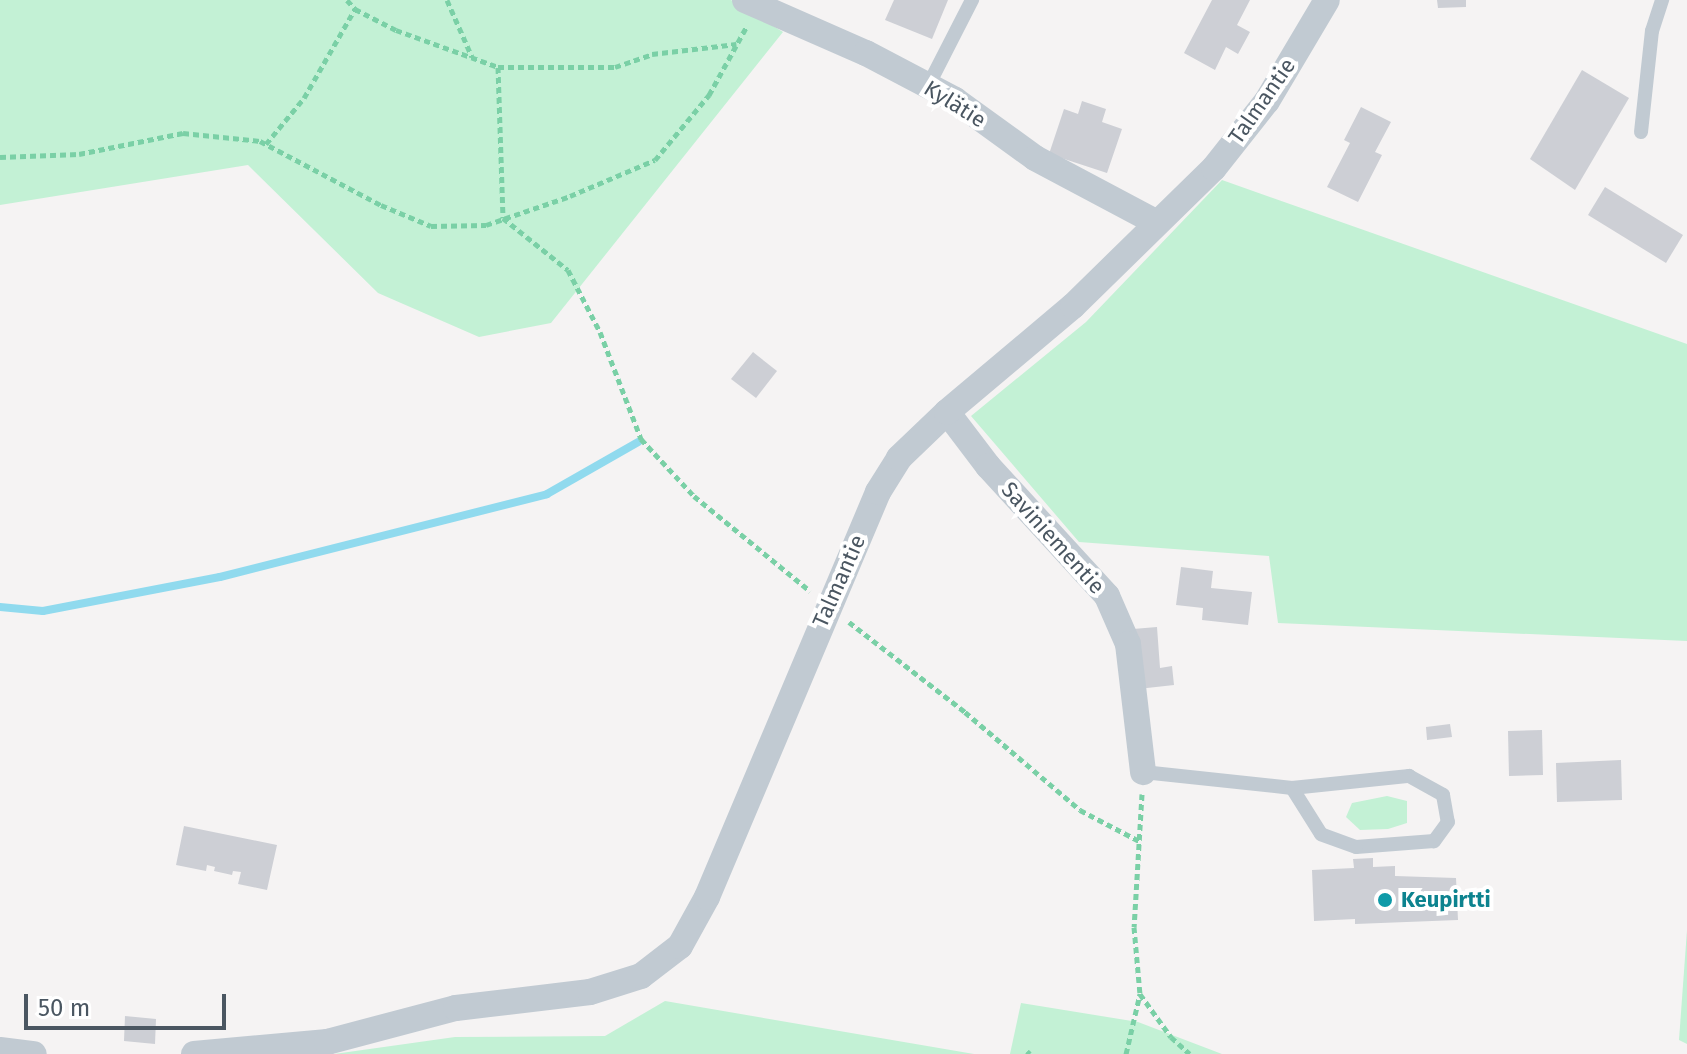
<!DOCTYPE html>
<html>
<head>
<meta charset="utf-8">
<style>
	body { margin:0 }
	#map { position:relative; width:1687px; height:1054px; overflow:hidden; background:#f5f3f3; font-family:"Fira Sans",sans-serif }
	div>[style] { position:absolute }
	.green>* { inset:0; background:#c3f1d5 }
	.stream>* { height:8px; margin:-4px; padding:0 4px; transform-origin:4px; border-radius:4px; background:#90daee }
	.building>* { inset:0; background:#cdcfd5 }
	.path>* { height:5px; margin-top:-2.5px; transform-origin:0; background:repeating-linear-gradient(90deg,#7ad0a6 0 6px,transparent 0 10px) }
	.lane>* { height:14px; margin:-7px; padding:0 7px; transform-origin:7px; border-radius:7px; background:#c1cad2 }
	.street>* { height:26px; margin:-13px; padding:0 13px; transform-origin:13px; border-radius:13px; background:#c1cad2 }
	.dots>* { width:22px; height:22px; translate:-50% -50%; box-sizing:border-box; border:4px solid #fff; border-radius:50% }
	span { translate:-50% -50%; white-space:nowrap; text-align:center; line-height:1.15; -webkit-text-stroke:8px #fff; paint-order:stroke }
	.street-label { font-size:22px; color:#4a5661 }
	.culture-label { font-size:22px; color:#0d838f; font-weight:700 }
	.left { translate:0 -50%; text-align:left }
	.scale { position:absolute; left:24px; top:994px; width:202px; height:36px; box-sizing:border-box; border:4px solid #4a5661; border-top:0; padding-left:10px; font-size:24px; line-height:28px; white-space:nowrap; color:#4a5661; -webkit-text-stroke:6px #fff; paint-order:stroke }
</style>
</head>
<body>
<div id="map">
	<div class="green">
		<div style="clip-path:polygon(0 0,731px 0,783px 32px,551px 323px,479px 337px,378px 293px,248px 165px,0 205px)"></div>
		<div style="clip-path:polygon(1222px 180px,1687px 344px,1687px 641px,1278px 623px,1269px 556px,1079px 542px,971px 416px,1086px 322px)"></div>
		<div style="clip-path:polygon(1387px 796px,1407px 801px,1407px 823px,1388px 829px,1360px 830px,1346px 817px,1352px 803px)"></div>
		<div style="clip-path:polygon(1687px 930px,1687px 1044px,1679px 1040px)"></div>
		<div style="clip-path:polygon(665px 1001px,974px 1054px,334px 1054px,455px 1037px,605px 1036px)"></div>
		<div style="clip-path:polygon(1021px 1003px,1138px 1022px,1222px 1054px,1010px 1054px)"></div>
	</div>
	<div class="stream">
		<div style="left:0;top:607px;width:43px;rotate:5.3deg"></div>
		<div style="left:43px;top:611px;width:180px;rotate:-10.9deg"></div>
		<div style="left:220px;top:577px;width:337px;rotate:-14.2deg"></div>
		<div style="left:547px;top:494px;width:105px;rotate:-29.7deg"></div>
	</div>
	<div class="building">
		<div style="clip-path:polygon(894px 0,948px 0,932px 39px,885px 20px)"></div>
		<div style="clip-path:polygon(1212px 0,1250px 0,1237px 25px,1250px 32px,1238px 54px,1226px 47px,1215px 70px,1184px 53px)"></div>
		<div style="clip-path:polygon(1437px 0,1466px 0,1466px 7px,1438px 8px)"></div>
		<div style="clip-path:polygon(1582px 70px,1629px 98px,1575px 190px,1530px 159px)"></div>
		<div style="clip-path:polygon(1082px 101px,1106px 109px,1102px 122px,1122px 129px,1107px 173px,1049px 154px,1064px 109px,1078px 114px)"></div>
		<div style="clip-path:polygon(1361px 107px,1391px 122px,1375px 152px,1382px 155px,1358px 202px,1327px 187px,1350px 143px,1344px 140px)"></div>
		<div style="clip-path:polygon(1605px 187px,1683px 235px,1666px 263px,1588px 215px)"></div>
		<div style="clip-path:polygon(753px 352px,777px 371px,756px 398px,731px 379px)"></div>
		<div style="clip-path:polygon(1181px 567px,1213px 571px,1211px 588px,1252px 592px,1248px 625px,1202px 620px,1203px 608px,1176px 605px)"></div>
		<div style="clip-path:polygon(1157px 627px,1160px 668px,1172px 666px,1174px 685px,1138px 689px,1133px 629px)"></div>
		<div style="clip-path:polygon(1450px 724px,1452px 737px,1427px 740px,1426px 727px)"></div>
		<div style="clip-path:polygon(1542px 730px,1543px 775px,1509px 776px,1508px 731px)"></div>
		<div style="clip-path:polygon(1621px 760px,1622px 800px,1557px 802px,1556px 763px)"></div>
		<div style="clip-path:polygon(184px 826px,277px 845px,267px 890px,238px 884px,241px 872px,233px 871px,232px 875px,214px 871px,215px 867px,207px 865px,206px 871px,176px 865px)"></div>
		<div style="clip-path:polygon(1373px 858px,1373px 867px,1395px 866px,1395px 876px,1456px 878px,1458px 920px,1355px 924px,1355px 919px,1314px 921px,1312px 870px,1354px 868px,1353px 859px)"></div>
		<div style="clip-path:polygon(125px 1016px,156px 1019px,155px 1044px,124px 1041px)"></div>
	</div>
	<div class="path">
		<div style="left:347px;top:0;width:12px;rotate:48deg"></div>
		<div style="left:355px;top:9px;width:46px;rotate:27.1deg"></div>
		<div style="left:396px;top:30px;width:109px;rotate:19.9deg"></div>
		<div style="left:498px;top:67px;width:117px"></div>
		<div style="left:615px;top:67px;width:39px;rotate:-19deg"></div>
		<div style="left:652px;top:54px;width:85px;rotate:-6.8deg"></div>
		<div style="left:447px;top:0;width:62px;rotate:66.3deg"></div>
		<div style="left:498px;top:67px;width:151px;rotate:88.1deg"></div>
		<div style="left:503px;top:218px;width:83px;rotate:38.7deg"></div>
		<div style="left:568px;top:270px;width:70px;rotate:62.7deg"></div>
		<div style="left:600px;top:332px;width:115px;rotate:69deg"></div>
		<div style="left:641px;top:439px;width:78px;rotate:47.1deg"></div>
		<div style="left:694px;top:496px;width:150px;rotate:39.3deg"></div>
		<div style="left:266px;top:144px;width:60px;rotate:-50.4deg"></div>
		<div style="left:304px;top:98px;width:103px;rotate:-60.2deg"></div>
		<div style="left:0;top:157px;width:79px;rotate:-2.2deg"></div>
		<div style="left:79px;top:154px;width:106px;rotate:-11.4deg"></div>
		<div style="left:183px;top:133px;width:77px;rotate:5.9deg"></div>
		<div style="left:260px;top:141px;width:137px;rotate:27.9deg"></div>
		<div style="left:381px;top:205px;width:54px;rotate:22.8deg"></div>
		<div style="left:431px;top:226px;width:55px;rotate:-1deg"></div>
		<div style="left:486px;top:225px;width:89px;rotate:-19deg"></div>
		<div style="left:570px;top:196px;width:92px;rotate:-23deg"></div>
		<div style="left:655px;top:160px;width:85px;rotate:-50.3deg"></div>
		<div style="left:709px;top:95px;width:79px;rotate:-61.2deg"></div>
		<div style="left:849px;top:622px;width:147px;rotate:37.8deg"></div>
		<div style="left:965px;top:712px;width:151px;rotate:40.4deg"></div>
		<div style="left:1080px;top:810px;width:69px;rotate:27.7deg"></div>
		<div style="left:1142px;top:794px;width:133px;rotate:93.4deg"></div>
		<div style="left:1134px;top:927px;width:67px;rotate:84.9deg"></div>
		<div style="left:1140px;top:994px;width:53px;rotate:54.2deg"></div>
		<div style="left:1171px;top:1037px;width:25px;rotate:42deg"></div>
		<div style="left:1027px;top:1051px;width:4px;rotate:45deg"></div>
		<div style="left:1126px;top:1054px;width:62px;rotate:-76.9deg"></div>
	</div>
	<div class="lane">
		<div style="left:928px;top:86px;width:97px;rotate:-62.9deg"></div>
		<div style="left:1641px;top:132px;width:102px;rotate:-83.8deg"></div>
		<div style="left:1652px;top:31px;width:33px;rotate:-72deg"></div>
		<div style="left:1143px;top:772px;width:150px;rotate:6.1deg"></div>
		<div style="left:1292px;top:788px;width:118px;rotate:-5.9deg"></div>
		<div style="left:1409px;top:776px;width:39px;rotate:29deg"></div>
		<div style="left:1443px;top:795px;width:27px;rotate:80deg"></div>
		<div style="left:1448px;top:822px;width:24px;rotate:126deg"></div>
		<div style="left:1434px;top:841px;width:78px;rotate:175.6deg"></div>
		<div style="left:1356px;top:847px;width:37px;rotate:-160deg"></div>
		<div style="left:1321px;top:834px;width:54px;rotate:-122.2deg"></div>
	</div>
	<div class="street">
		<div style="left:745px;top:0;width:132px;rotate:23.7deg"></div>
		<div style="left:866px;top:53px;width:101px;rotate:27.8deg"></div>
		<div style="left:955px;top:100px;width:99px;rotate:35.9deg"></div>
		<div style="left:1035px;top:158px;width:138px;rotate:28deg"></div>
		<div style="left:947px;top:412px;width:68px;rotate:52.8deg"></div>
		<div style="left:988px;top:466px;width:176px;rotate:47.5deg"></div>
		<div style="left:1107px;top:596px;width:52px;rotate:66.4deg"></div>
		<div style="left:1128px;top:644px;width:129px;rotate:83.3deg"></div>
		<div style="left:0;top:1050px;width:34px;rotate:7deg"></div>
		<div style="left:194px;top:1054px;width:134px;rotate:-5.2deg"></div>
		<div style="left:327px;top:1042px;width:133px;rotate:-14.8deg"></div>
		<div style="left:456px;top:1008px;width:135px;rotate:-6.8deg"></div>
		<div style="left:590px;top:992px;width:53px;rotate:-17.4deg"></div>
		<div style="left:641px;top:976px;width:49px;rotate:-37.6deg"></div>
		<div style="left:680px;top:946px;width:56px;rotate:-61.1deg"></div>
		<div style="left:707px;top:897px;width:440px;rotate:-67.1deg"></div>
		<div style="left:878px;top:492px;width:40px;rotate:-58deg"></div>
		<div style="left:899px;top:458px;width:66px;rotate:-43.8deg"></div>
		<div style="left:947px;top:412px;width:165px;rotate:-40.1deg"></div>
		<div style="left:1073px;top:306px;width:197px;rotate:-44.4deg"></div>
		<div style="left:1214px;top:168px;width:85px;rotate:-51.7deg"></div>
		<div style="left:1267px;top:101px;width:117px;rotate:-59.3deg"></div>
	</div>
	<div class="dots">
		<div style="left:1385px;top:900px;background:#0f9aa8"></div>
	</div>
	<div class="street-label">
		<span style="left:1262px;top:101px;rotate:-55deg">Talmantie</span>
		<span style="left:955px;top:104px;rotate:32deg">Kylätie</span>
		<span style="left:1053px;top:538px;rotate:48deg">Saviniementie</span>
		<span style="left:839px;top:581px;rotate:-66deg">Talmantie</span>
	</div>
	<div class="culture-label">
		<span class="left" style="left:1401px;top:900px">Keupirtti</span>
	</div>
	<div class="scale">50 m</div>
</div>
</body>
</html>
